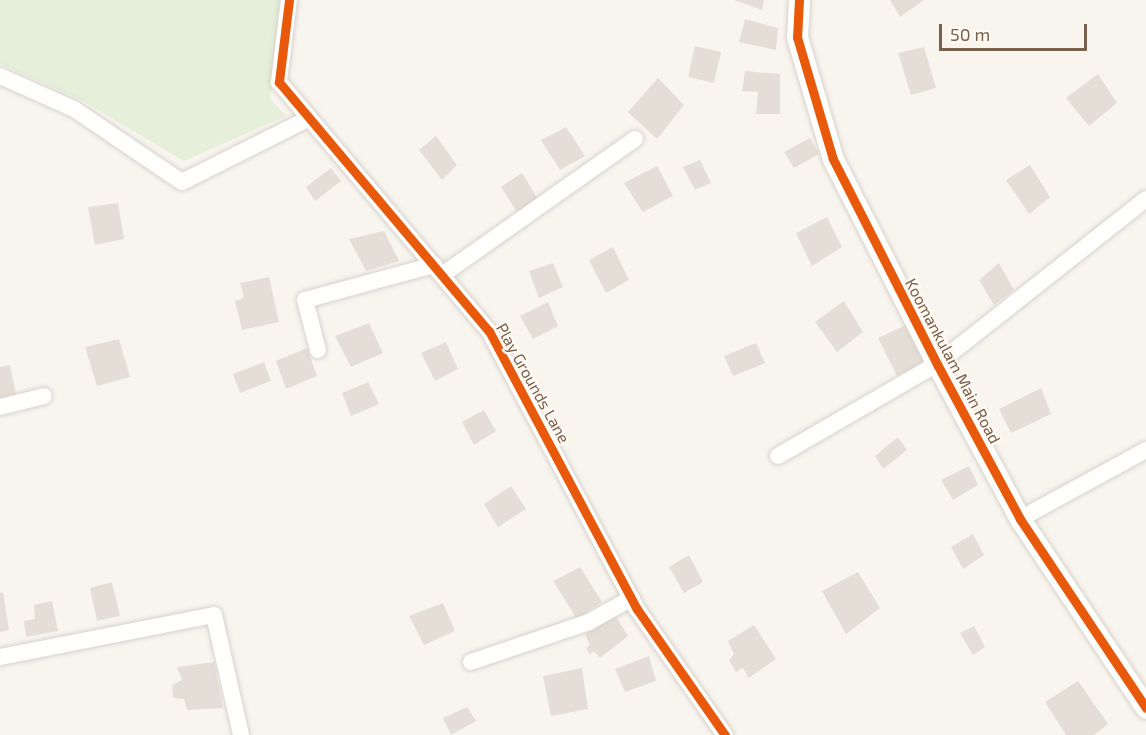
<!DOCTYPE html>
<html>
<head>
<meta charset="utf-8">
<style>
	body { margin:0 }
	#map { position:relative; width:1146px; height:735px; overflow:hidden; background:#f8f5ef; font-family:"Exo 2",sans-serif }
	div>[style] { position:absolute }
	.green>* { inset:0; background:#e5efda }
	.building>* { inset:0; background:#e5ded6 }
	.roads { filter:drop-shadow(0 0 2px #d8d2cd) drop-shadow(0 0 2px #d8d2cd) }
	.minor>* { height:16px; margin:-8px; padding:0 8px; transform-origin:8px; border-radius:8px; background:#fefefd }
	.tertiary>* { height:21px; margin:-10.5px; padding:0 10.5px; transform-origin:10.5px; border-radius:10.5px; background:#fefefd }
	.cycleway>* { height:9px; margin:-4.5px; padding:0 4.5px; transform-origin:4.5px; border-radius:4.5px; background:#e8590c }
	span { translate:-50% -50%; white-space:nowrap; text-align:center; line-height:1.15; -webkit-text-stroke:4.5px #fffaf2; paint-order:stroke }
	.street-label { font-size:16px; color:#785f4e }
	.scale { position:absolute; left:939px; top:24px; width:148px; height:27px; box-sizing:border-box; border:3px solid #785f4e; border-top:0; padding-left:8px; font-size:18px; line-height:21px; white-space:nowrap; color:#785f4e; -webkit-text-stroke:4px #fffaf2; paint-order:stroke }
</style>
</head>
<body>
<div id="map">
	<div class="green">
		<div style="clip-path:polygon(0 0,280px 0,270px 99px,286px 116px,184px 161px,81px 100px,0 64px)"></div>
	</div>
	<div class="building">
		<div style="clip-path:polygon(734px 0,764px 0,762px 10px)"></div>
		<div style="clip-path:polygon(890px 0,924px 0,900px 17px)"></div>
		<div style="clip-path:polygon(745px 19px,778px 28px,776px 50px,739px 42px)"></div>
		<div style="clip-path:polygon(695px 46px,721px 52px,714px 83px,688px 77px)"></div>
		<div style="clip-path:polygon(924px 47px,936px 88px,911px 95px,898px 53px)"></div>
		<div style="clip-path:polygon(745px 71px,780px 74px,780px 114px,756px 114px,758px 92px,742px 91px)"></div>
		<div style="clip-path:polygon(1098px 74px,1117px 103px,1089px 126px,1066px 98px)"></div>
		<div style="clip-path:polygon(658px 78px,684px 105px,657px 139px,628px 112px)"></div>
		<div style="clip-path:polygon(566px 127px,585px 156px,560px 170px,541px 140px)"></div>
		<div style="clip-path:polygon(436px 136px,457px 165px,442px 180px,419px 150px)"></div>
		<div style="clip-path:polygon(810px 138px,819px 154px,794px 168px,784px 152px)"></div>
		<div style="clip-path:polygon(700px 160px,711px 183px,695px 190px,683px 167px)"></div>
		<div style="clip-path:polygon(1030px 165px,1050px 197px,1029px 214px,1006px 180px)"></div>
		<div style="clip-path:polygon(657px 166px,673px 196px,643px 212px,624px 183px)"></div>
		<div style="clip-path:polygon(331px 168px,341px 181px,315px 201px,306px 187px)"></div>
		<div style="clip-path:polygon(522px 173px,539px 201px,519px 215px,501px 187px)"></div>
		<div style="clip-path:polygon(118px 203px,124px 239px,95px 245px,88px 207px)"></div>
		<div style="clip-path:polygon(827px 217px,842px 247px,812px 266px,796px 233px)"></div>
		<div style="clip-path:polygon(384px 231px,399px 261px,366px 271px,349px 239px)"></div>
		<div style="clip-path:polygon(613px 247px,629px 280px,606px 293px,589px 260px)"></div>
		<div style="clip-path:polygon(553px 263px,563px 287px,539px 298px,529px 271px)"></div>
		<div style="clip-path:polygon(999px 263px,1014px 290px,994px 305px,979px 280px)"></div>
		<div style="clip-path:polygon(269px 277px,279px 322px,242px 330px,235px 301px,244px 298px,240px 283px)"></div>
		<div style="clip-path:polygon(844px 301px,863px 332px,837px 352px,815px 322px)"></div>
		<div style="clip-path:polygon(548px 302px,558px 326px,533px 339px,520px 316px)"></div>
		<div style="clip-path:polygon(369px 323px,383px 353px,351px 367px,335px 336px)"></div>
		<div style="clip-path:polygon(906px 325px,925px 362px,897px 376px,878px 338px)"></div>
		<div style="clip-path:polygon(119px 339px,130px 377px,97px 386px,85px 347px)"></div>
		<div style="clip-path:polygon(446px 342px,458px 369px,435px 381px,421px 353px)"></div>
		<div style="clip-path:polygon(756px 343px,765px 363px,733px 376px,724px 356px)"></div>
		<div style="clip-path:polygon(307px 348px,317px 376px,286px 389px,276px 361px)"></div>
		<div style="clip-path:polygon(264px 362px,271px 381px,240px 393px,233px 374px)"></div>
		<div style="clip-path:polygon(10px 365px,17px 400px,0 403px,0 367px)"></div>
		<div style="clip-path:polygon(368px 382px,379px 404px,351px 416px,342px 393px)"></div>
		<div style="clip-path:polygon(1041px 388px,1051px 414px,1011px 433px,999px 409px)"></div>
		<div style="clip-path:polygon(484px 410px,496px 431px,474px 445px,462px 422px)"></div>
		<div style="clip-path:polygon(898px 437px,907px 450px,883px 469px,875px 456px)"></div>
		<div style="clip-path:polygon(969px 466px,978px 485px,953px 500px,941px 480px)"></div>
		<div style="clip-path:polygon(511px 486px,526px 509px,498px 527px,484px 504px)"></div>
		<div style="clip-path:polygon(973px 534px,984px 555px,963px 569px,951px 547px)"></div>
		<div style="clip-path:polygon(689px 555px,703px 582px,684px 593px,669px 567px)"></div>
		<div style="clip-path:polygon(580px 567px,602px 602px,577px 619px,553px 581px)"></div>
		<div style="clip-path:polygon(858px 572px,880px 608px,846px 634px,822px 591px)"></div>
		<div style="clip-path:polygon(112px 582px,120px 616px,97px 621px,90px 588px)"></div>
		<div style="clip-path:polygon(3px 592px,9px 630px,0 632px,0 593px)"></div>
		<div style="clip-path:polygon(52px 601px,58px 631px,26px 637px,24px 621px,35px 619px,34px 605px)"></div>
		<div style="clip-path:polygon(443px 603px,455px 631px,424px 645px,409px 616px)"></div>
		<div style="clip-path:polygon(615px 615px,628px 636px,600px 658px,594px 651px,590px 654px,586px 648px,590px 645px,585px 634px)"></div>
		<div style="clip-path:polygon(754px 625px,776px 659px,749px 678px,743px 668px,736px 672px,729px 660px,734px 654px,728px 641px)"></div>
		<div style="clip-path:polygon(974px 626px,985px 647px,973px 655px,960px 633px)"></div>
		<div style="clip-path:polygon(649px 656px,656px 681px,625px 692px,615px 669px)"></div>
		<div style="clip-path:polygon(214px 662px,223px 708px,187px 710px,184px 699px,173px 698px,172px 685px,182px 680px,177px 667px)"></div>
		<div style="clip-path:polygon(582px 668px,588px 709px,551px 716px,543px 676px)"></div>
		<div style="clip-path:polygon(1078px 681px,1108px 724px,1094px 735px,1066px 735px,1045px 702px)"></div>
		<div style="clip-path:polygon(467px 707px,476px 721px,451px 735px,443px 718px)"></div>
	</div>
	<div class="roads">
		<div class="minor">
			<div style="left:289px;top:0;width:83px;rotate:97deg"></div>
			<div style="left:279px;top:82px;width:326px;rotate:49.9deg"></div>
			<div style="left:489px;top:331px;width:315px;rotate:62deg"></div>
			<div style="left:637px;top:609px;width:154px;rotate:55.1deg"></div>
			<div style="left:0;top:76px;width:81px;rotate:24deg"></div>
			<div style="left:74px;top:109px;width:130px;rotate:34.1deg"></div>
			<div style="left:182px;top:182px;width:143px;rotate:-26.6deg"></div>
			<div style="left:442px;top:275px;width:236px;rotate:-35.2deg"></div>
			<div style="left:318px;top:350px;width:52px;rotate:-104.6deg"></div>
			<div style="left:305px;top:300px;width:134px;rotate:-15.2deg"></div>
			<div style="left:0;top:407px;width:45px;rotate:-14deg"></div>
			<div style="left:778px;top:456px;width:184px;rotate:-30.1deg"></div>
			<div style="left:937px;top:364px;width:266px;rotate:-38.3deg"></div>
			<div style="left:1020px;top:519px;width:144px;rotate:-28.7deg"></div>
			<div style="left:0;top:657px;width:218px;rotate:-11.1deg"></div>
			<div style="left:214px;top:615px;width:123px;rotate:77.3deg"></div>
			<div style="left:471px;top:662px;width:125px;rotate:-18.7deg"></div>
			<div style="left:589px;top:622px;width:49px;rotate:-29.2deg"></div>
		</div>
		<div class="tertiary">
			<div style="left:799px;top:0;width:37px;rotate:93deg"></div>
			<div style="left:797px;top:37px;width:127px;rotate:73.6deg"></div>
			<div style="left:833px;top:159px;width:230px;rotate:63.1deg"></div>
			<div style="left:937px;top:364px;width:176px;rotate:61.8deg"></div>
			<div style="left:1020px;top:519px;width:227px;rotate:56.3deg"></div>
		</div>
	</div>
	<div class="cycleway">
		<div style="left:289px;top:0;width:83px;rotate:97deg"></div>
		<div style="left:279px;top:82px;width:326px;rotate:49.9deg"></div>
		<div style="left:489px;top:331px;width:315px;rotate:62deg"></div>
		<div style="left:637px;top:609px;width:154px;rotate:55.1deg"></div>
		<div style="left:799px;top:0;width:37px;rotate:93deg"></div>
		<div style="left:797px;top:37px;width:127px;rotate:73.6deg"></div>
		<div style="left:833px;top:159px;width:230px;rotate:63.1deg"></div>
		<div style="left:937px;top:364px;width:176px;rotate:61.8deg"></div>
		<div style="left:1020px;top:519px;width:227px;rotate:56.3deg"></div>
	</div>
	<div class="street-label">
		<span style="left:953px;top:361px;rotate:62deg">Koomankulam Main Road</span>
		<span style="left:533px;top:383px;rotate:61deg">Play Grounds Lane</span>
	</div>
	<div class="scale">50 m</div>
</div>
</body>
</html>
